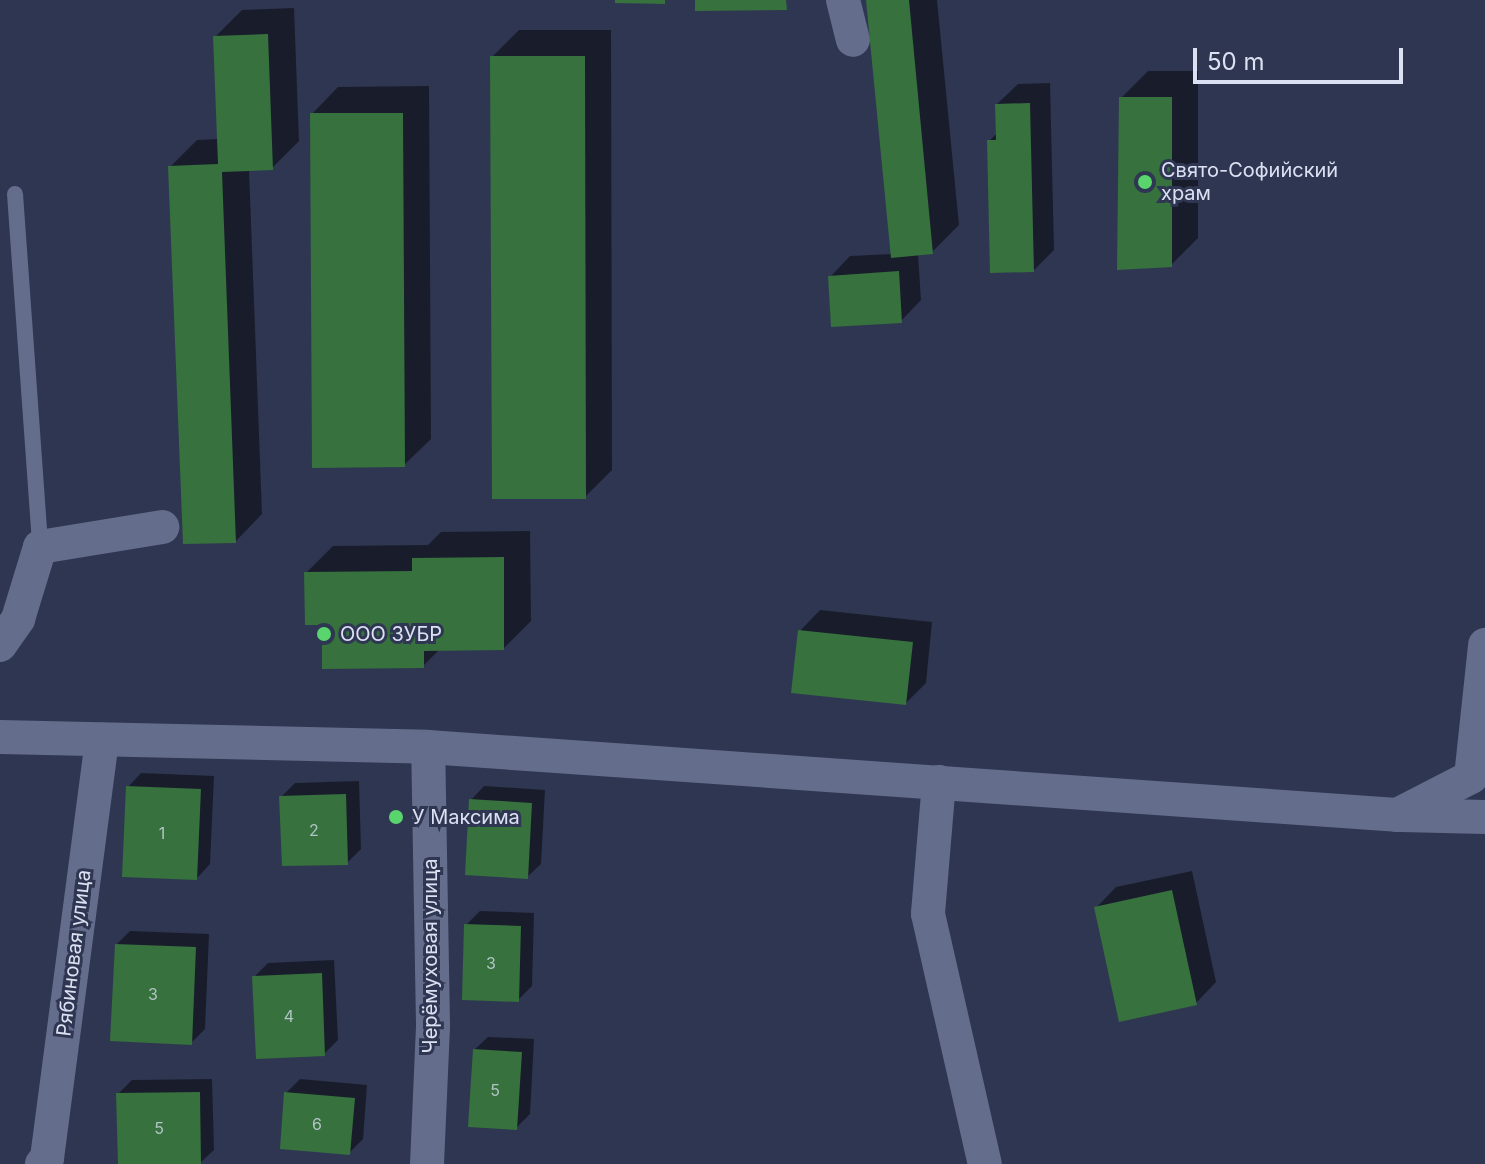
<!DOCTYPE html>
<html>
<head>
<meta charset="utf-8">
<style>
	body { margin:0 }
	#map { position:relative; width:1485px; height:1164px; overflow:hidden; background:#2f3651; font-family:Inter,sans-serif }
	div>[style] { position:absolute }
	.shadow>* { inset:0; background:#0007 }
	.building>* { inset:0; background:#36713e }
	.lane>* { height:16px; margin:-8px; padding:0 8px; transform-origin:8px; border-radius:8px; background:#646d8c }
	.street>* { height:34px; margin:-17px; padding:0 17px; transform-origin:17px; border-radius:17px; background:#646d8c }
	.dots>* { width:22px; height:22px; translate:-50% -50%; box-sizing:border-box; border:4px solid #2f3651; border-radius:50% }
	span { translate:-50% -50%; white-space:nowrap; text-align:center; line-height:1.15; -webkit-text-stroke:6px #2f3651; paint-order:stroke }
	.number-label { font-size:16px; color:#b2c5c5 }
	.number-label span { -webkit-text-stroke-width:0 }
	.poi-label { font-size:20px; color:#dbe1f2 }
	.left { translate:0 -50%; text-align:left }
	.street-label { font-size:20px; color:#dbe1f2 }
	.scale { position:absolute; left:1193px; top:48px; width:210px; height:36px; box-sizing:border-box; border:4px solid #dbe1f2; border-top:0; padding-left:10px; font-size:24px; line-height:28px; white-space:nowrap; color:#dbe1f2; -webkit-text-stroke:6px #2f3651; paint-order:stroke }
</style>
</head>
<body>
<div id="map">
	<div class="shadow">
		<div style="clip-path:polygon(868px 0,937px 0,959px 225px,932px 252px,918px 254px,921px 300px,901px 321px,830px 277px,850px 256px,892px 254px)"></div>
		<div style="clip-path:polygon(294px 8px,299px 141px,272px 168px,249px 169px,262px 514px,236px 541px,170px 167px,197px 140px,219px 139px,215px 37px,242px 10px)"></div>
		<div style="clip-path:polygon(519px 30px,611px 30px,612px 470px,585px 497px,492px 57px)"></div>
		<div style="clip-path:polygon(1148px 71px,1198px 71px,1198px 238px,1171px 265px,1121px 98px)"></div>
		<div style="clip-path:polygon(1050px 83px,1054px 250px,1034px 270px,989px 141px,998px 132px,997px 104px,1018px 84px)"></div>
		<div style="clip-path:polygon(429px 86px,431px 439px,404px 465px,312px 114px,338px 87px)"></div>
		<div style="clip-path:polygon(530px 531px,531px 621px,504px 648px,440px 649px,423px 666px,324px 623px,306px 573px,333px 546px,428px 545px,441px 532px)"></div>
		<div style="clip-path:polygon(820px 610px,932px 622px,926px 683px,906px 703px,800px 631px)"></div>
		<div style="clip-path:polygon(141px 773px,214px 776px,210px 864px,197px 878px,128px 787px)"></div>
		<div style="clip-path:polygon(359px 781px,361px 849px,347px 863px,281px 797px,295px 783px)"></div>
		<div style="clip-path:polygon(484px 786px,545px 790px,541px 864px,527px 877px,471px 800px)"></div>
		<div style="clip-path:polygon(1192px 871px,1216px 982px,1196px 1003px,1096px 908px,1116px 887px)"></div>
		<div style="clip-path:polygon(480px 911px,534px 913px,532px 986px,518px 1000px,466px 925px)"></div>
		<div style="clip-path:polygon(130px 931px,209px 934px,205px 1029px,191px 1043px,117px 944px)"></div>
		<div style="clip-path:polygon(334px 960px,338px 1040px,324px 1054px,254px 977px,268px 963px)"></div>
		<div style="clip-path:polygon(488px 1037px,534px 1039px,530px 1114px,516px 1128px,474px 1050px)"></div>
		<div style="clip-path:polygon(212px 1079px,214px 1150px,200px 1163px,120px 1164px,118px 1094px,132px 1080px)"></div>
		<div style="clip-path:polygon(300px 1079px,367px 1085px,363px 1139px,350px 1152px,286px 1093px)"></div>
	</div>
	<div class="building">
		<div style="clip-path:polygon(615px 0,665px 0,665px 4px,615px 3px)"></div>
		<div style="clip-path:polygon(695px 0,786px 0,787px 10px,695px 11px)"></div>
		<div style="clip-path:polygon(866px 0,909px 0,933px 254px,891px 258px)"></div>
		<div style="clip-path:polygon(268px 34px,273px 170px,222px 172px,236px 543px,183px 544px,168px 166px,218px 164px,213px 36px)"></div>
		<div style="clip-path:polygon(490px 56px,585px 56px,586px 499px,492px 499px)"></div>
		<div style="clip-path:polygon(1119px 97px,1172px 97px,1172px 267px,1117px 270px)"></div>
		<div style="clip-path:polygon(1030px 103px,1034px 272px,990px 273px,987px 140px,996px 140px,995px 104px)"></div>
		<div style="clip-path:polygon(310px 113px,403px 113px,405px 467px,312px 468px)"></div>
		<div style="clip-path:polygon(899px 271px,902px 323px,831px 327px,828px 276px)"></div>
		<div style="clip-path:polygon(504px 557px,504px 650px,424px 651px,424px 668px,322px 669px,322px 625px,305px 625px,304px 572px,412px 571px,412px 558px)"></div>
		<div style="clip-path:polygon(798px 630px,913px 642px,906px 705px,791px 693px)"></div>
		<div style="clip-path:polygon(126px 786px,201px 789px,197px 880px,122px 877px)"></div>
		<div style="clip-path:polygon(346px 794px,348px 865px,282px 866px,279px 796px)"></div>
		<div style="clip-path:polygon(469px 799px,532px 803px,528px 879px,465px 875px)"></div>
		<div style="clip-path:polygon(1172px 890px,1197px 1005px,1119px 1022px,1094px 907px)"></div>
		<div style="clip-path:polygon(464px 924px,521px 926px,519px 1002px,462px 1000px)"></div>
		<div style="clip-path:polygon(115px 944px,196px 947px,192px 1045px,110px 1041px)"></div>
		<div style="clip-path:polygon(322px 973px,325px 1056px,256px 1059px,252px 976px)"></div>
		<div style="clip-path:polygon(473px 1049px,522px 1052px,517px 1130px,468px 1127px)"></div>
		<div style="clip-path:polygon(200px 1092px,201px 1164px,118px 1164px,116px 1093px)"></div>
		<div style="clip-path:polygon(284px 1092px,355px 1098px,350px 1155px,280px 1149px)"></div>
	</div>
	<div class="lane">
		<div style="left:15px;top:194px;width:354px;rotate:85.9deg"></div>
	</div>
	<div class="street">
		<div style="left:843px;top:0;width:41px;rotate:76deg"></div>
		<div style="left:0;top:645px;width:32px;rotate:-55deg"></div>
		<div style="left:18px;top:619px;width:75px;rotate:-73deg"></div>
		<div style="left:40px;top:547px;width:124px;rotate:-9.3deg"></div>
		<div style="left:0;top:737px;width:428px;rotate:1.3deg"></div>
		<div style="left:428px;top:747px;width:971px;rotate:4.01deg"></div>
		<div style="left:1397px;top:815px;width:83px;rotate:-27.2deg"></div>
		<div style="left:1471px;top:777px;width:133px;rotate:-83.9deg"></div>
		<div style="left:939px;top:782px;width:132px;rotate:94.8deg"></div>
		<div style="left:928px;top:914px;width:256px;rotate:77.2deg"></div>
		<div style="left:1401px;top:815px;width:84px;rotate:1.4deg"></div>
		<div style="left:42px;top:1164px;width:8px;rotate:-50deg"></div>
		<div style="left:47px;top:1158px;width:422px;rotate:-82.5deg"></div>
		<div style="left:427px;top:1164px;width:139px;rotate:-87.5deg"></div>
		<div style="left:433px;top:1025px;width:278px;rotate:-91deg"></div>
	</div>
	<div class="dots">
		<div style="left:1145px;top:182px;background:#5ad56e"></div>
		<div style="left:324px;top:634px;background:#5ad56e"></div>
		<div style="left:396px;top:817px;background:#5ad56e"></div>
	</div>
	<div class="number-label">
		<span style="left:314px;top:830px">2</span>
		<span style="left:162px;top:833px">1</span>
		<span style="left:491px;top:963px">3</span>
		<span style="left:153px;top:994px">3</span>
		<span style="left:289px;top:1016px">4</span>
		<span style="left:495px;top:1090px">5</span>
		<span style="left:317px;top:1124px">6</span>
		<span style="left:159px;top:1128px">5</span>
	</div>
	<div class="poi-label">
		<span class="left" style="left:1161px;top:182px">Свято-Софийский<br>храм</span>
		<span class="left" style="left:340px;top:634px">ООО ЗУБР</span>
		<span class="left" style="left:412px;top:817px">У Максима</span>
	</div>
	<div class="street-label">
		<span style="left:74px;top:953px;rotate:-83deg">Рябиновая улица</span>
		<span style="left:430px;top:956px;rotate:-90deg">Черёмуховая улица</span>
	</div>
	<div class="scale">50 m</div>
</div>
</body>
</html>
